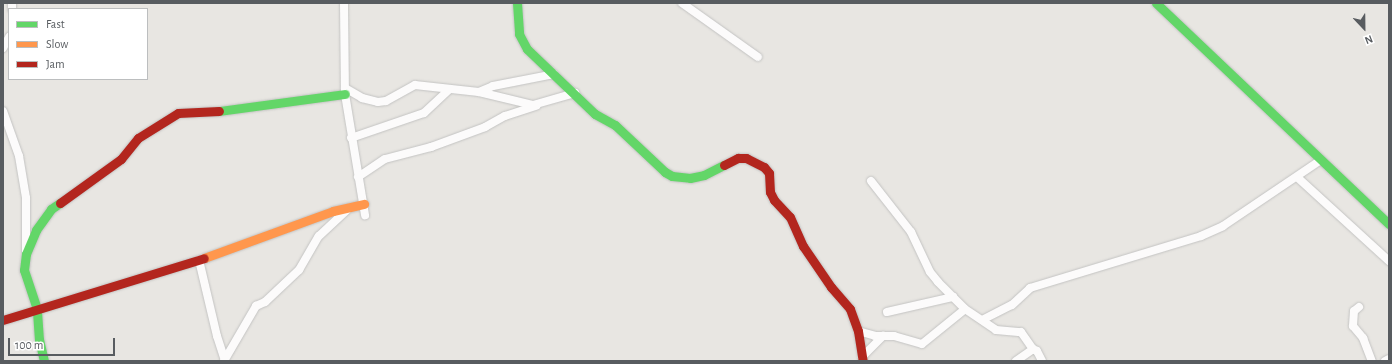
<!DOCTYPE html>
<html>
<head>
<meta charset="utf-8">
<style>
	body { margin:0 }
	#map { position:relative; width:1392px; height:364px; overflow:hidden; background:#e8e6e2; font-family:"Alegreya Sans",sans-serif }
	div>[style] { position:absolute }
	.roads { filter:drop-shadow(0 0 1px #c3c3c2) drop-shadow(0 0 1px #c3c3c2) }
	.street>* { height:8px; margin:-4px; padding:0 4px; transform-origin:4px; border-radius:4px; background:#fcfbfb }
	.fast>* { height:9px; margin:-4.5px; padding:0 4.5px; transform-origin:4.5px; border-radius:4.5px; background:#63d668 }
	.slow>* { height:9px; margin:-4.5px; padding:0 4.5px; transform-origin:4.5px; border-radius:4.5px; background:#ff974d }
	.jam>* { height:9px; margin:-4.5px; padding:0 4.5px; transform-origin:4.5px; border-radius:4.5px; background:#b3261e }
	span { translate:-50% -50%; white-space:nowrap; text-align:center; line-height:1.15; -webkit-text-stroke:4px #fff; paint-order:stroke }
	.frame { position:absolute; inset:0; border:4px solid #585c60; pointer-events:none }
	.legend { position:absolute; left:8px; top:8px; width:140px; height:72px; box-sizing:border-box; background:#fff; border:1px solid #bcbebf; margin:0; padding:5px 7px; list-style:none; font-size:12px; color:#585c60 }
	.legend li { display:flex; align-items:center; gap:8px; height:20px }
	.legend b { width:20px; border:1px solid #bcbebf }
	.north { position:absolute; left:1344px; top:8px; width:40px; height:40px; -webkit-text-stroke:3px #fff; paint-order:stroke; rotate:158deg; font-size:11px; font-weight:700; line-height:16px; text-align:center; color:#585c60 }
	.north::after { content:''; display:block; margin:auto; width:14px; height:18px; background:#585c60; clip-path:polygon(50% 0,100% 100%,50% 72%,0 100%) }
	.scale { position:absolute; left:8px; top:338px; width:107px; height:18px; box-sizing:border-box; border:2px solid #585c60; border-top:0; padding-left:5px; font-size:12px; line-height:14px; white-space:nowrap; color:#585c60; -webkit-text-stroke:3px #fff; paint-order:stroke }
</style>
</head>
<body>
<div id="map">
	<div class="roads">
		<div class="street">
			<div style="left:344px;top:3px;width:91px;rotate:89.4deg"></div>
			<div style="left:345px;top:94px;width:123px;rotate:80.6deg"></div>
			<div style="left:682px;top:3px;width:93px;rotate:35.4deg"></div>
			<div style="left:12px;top:9px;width:6px;rotate:-90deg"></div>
			<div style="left:3px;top:48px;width:13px;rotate:-61deg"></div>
			<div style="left:345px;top:88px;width:20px;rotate:30deg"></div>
			<div style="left:362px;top:98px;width:16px;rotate:14deg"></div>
			<div style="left:378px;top:102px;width:8px;rotate:-7deg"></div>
			<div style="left:386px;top:101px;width:33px;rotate:-29deg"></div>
			<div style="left:415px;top:85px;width:64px;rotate:6.2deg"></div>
			<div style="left:479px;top:92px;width:56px;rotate:13.5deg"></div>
			<div style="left:533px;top:105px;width:44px;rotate:-15.9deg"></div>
			<div style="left:479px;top:92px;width:15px;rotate:-23deg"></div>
			<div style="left:493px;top:86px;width:62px;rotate:-11.1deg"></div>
			<div style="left:3px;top:111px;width:48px;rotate:70.4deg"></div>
			<div style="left:19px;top:156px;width:43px;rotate:80.5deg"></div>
			<div style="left:26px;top:198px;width:53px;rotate:90deg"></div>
			<div style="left:351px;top:138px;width:77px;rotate:-18.9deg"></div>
			<div style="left:424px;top:113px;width:35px;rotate:-43deg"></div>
			<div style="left:358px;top:177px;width:32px;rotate:-34deg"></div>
			<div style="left:385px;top:159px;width:48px;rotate:-14.6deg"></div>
			<div style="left:431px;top:147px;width:58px;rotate:-20.3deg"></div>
			<div style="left:485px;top:127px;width:23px;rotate:-29deg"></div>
			<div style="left:505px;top:116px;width:33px;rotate:-18deg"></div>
			<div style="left:1297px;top:177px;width:125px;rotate:42.4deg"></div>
			<div style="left:871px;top:181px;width:65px;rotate:51.9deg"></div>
			<div style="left:911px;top:232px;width:44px;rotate:64.6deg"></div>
			<div style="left:930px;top:272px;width:13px;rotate:51deg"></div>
			<div style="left:938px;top:282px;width:38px;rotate:45deg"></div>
			<div style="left:965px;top:309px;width:37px;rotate:34deg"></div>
			<div style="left:996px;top:330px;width:25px;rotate:5deg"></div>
			<div style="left:1021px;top:332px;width:21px;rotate:55deg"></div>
			<div style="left:199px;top:260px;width:78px;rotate:76.7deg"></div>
			<div style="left:217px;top:336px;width:26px;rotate:72deg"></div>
			<div style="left:1359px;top:307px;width:6px;rotate:141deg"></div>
			<div style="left:1354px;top:311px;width:15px;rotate:94deg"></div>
			<div style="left:1353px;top:326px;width:16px;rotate:50deg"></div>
			<div style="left:1363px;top:338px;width:25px;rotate:69deg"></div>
			<div style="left:887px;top:312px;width:68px;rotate:-12.8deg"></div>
			<div style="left:984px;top:319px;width:31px;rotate:-27deg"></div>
			<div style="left:1012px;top:305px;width:25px;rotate:-43deg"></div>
			<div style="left:1030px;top:288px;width:179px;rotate:-16.9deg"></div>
			<div style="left:1201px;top:236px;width:24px;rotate:-24deg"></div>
			<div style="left:1223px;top:226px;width:118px;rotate:-34deg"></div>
			<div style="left:858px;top:331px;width:18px;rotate:16deg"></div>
			<div style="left:875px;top:336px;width:19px"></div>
			<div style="left:894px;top:336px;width:29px;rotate:16deg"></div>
			<div style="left:922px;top:344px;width:55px;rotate:-39.1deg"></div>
			<div style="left:862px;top:357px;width:30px;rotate:-45deg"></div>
			<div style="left:224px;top:361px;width:64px;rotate:-59.8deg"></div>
			<div style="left:256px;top:306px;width:10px;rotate:-24deg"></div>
			<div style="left:265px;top:302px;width:47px;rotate:-43.3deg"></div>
			<div style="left:299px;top:270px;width:39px;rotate:-60deg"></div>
			<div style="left:319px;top:236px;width:40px;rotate:-43deg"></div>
			<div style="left:1016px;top:361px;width:21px;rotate:-35deg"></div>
			<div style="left:1033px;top:349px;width:4px;rotate:27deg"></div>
			<div style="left:1037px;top:351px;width:11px;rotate:63deg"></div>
			<div style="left:1385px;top:361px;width:4px;rotate:-27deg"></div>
		</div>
		<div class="fast">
			<div style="left:517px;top:3px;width:31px;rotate:86deg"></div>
			<div style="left:519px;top:34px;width:17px;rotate:62deg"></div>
			<div style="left:527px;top:49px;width:94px;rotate:43.7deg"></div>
			<div style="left:595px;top:114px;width:23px;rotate:29deg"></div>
			<div style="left:615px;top:125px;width:69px;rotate:43.2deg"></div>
			<div style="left:665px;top:172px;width:8px;rotate:30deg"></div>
			<div style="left:672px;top:176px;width:18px;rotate:6deg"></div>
			<div style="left:690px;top:178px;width:14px;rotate:-12deg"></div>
			<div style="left:704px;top:175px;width:22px;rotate:-27deg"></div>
			<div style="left:1156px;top:3px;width:321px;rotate:43.5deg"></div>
			<div style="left:219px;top:111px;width:127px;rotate:-7.7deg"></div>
			<div style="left:44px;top:361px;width:22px;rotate:-103deg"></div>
			<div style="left:39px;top:340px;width:31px;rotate:-94deg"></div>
			<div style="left:37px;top:309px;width:41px;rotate:-108.4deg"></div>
			<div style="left:24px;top:270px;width:16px;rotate:-83deg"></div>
			<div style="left:26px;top:254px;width:26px;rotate:-67deg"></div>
			<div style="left:36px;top:230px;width:26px;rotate:-54deg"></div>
			<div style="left:51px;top:209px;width:11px;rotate:-34deg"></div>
		</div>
		<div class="slow">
			<div style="left:204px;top:258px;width:137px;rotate:-20deg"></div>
			<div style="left:333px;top:211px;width:32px;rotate:-13deg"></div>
		</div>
		<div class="jam">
			<div style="left:724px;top:165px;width:16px;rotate:-27deg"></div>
			<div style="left:738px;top:158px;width:8px"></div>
			<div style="left:746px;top:158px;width:20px;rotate:27deg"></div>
			<div style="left:764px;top:167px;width:8px;rotate:50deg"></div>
			<div style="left:769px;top:173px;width:19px;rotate:87deg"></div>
			<div style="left:770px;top:192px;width:9px;rotate:63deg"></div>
			<div style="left:774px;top:200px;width:23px;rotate:47deg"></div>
			<div style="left:790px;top:217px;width:32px;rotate:66deg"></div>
			<div style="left:803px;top:246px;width:50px;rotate:55.7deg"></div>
			<div style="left:831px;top:287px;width:29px;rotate:49deg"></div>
			<div style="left:850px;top:309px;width:23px;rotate:70deg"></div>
			<div style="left:858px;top:331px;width:30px;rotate:81deg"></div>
			<div style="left:60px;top:203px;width:75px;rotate:-35.8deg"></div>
			<div style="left:121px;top:159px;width:27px;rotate:-51deg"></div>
			<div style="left:138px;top:138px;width:47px;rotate:-32deg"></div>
			<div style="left:178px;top:113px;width:41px;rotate:-2.8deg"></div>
			<div style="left:3px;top:320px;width:210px;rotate:-17.1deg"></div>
		</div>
	</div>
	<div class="frame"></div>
	<ul class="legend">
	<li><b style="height:5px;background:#63d668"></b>Fast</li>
	<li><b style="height:5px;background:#ff974d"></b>Slow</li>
	<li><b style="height:5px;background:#b3261e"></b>Jam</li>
	</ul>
	<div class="north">N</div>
	<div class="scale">100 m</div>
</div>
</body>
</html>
